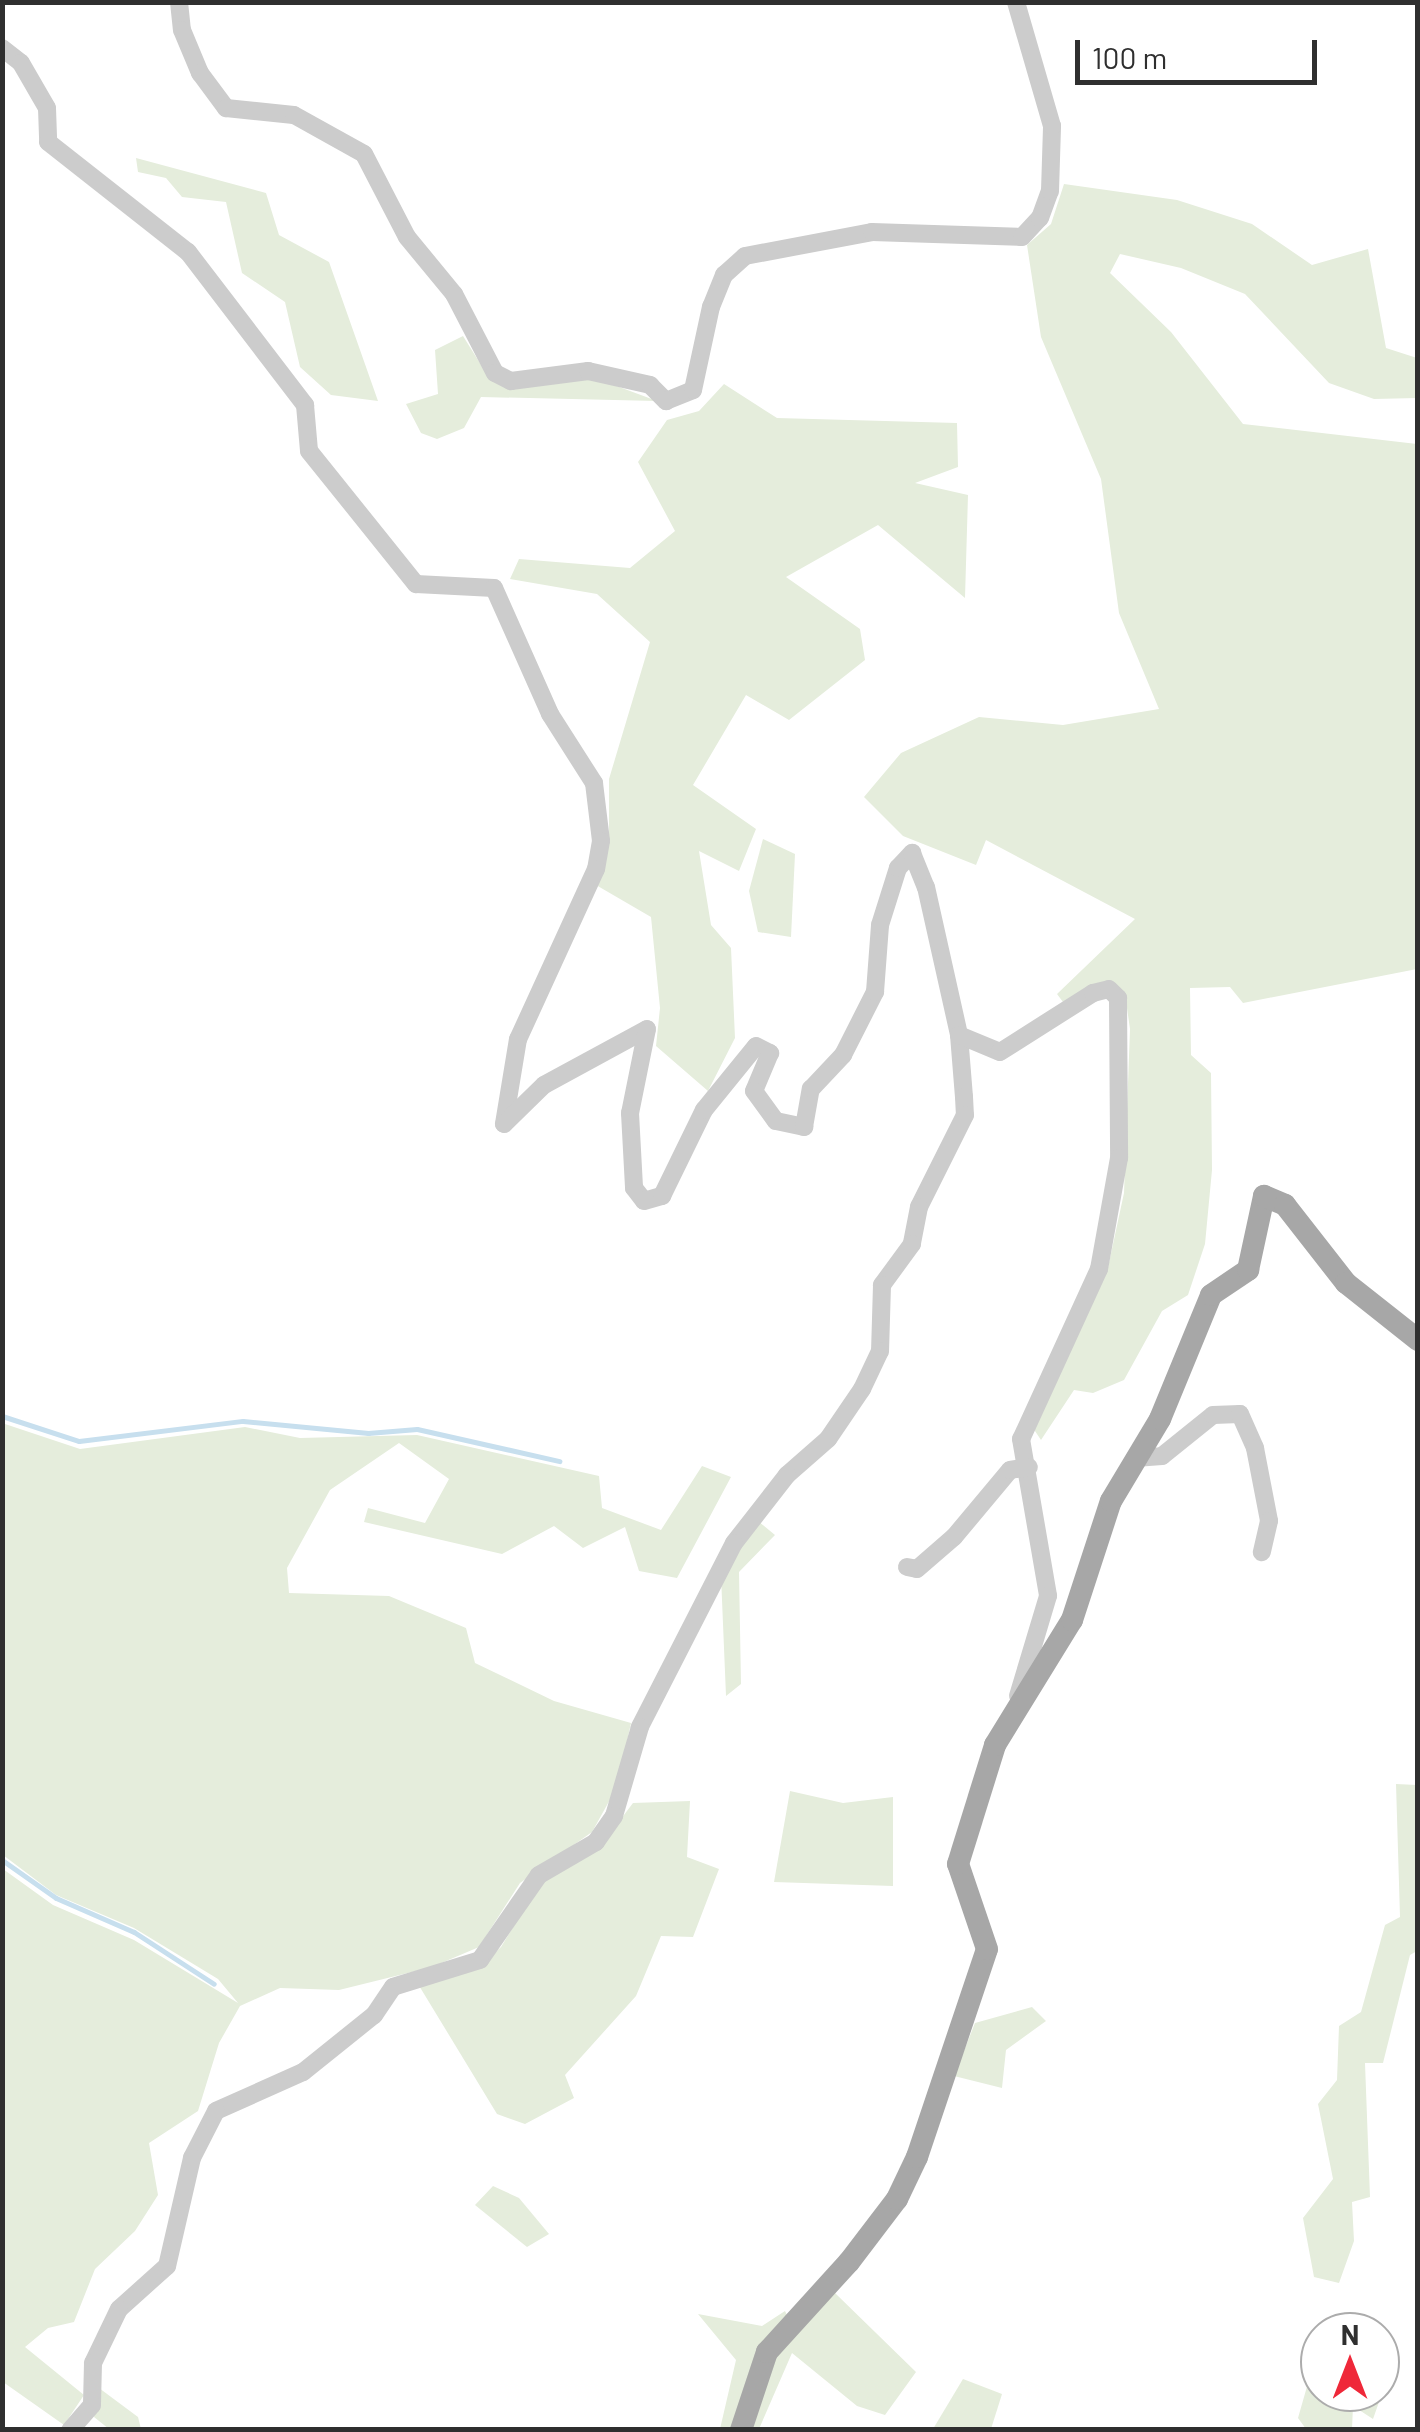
<!DOCTYPE html>
<html>
<head>
<meta charset="utf-8">
<style>
	body { margin:0 }
	#map { position:relative; width:1420px; height:2432px; overflow:hidden; background:#fff; font-family:Barlow,sans-serif }
	div>[style] { position:absolute }
	.green>* { inset:0; background:#e5eddc }
	.stream>* { height:5px; margin:-2.5px; padding:0 2.5px; transform-origin:2.5px; border-radius:2.5px; background:#c7dfee }
	.minor>* { height:18px; margin:-9px; padding:0 9px; transform-origin:9px; border-radius:9px; background:#ccc }
	.major>* { height:22px; margin:-11px; padding:0 11px; transform-origin:11px; border-radius:11px; background:#a7a7a7 }
	span { translate:-50% -50%; white-space:nowrap; text-align:center; line-height:1.15; -webkit-text-stroke:10px #fff; paint-order:stroke }
	.frame { position:absolute; inset:0; border:5px solid #2f2f2f; pointer-events:none }
	.north { position:absolute; left:1300px; top:2312px; width:100px; height:100px; box-sizing:border-box; background:#fff; border:2px solid #acacac; border-radius:50%; rotate:0deg; font-size:28px; font-weight:700; line-height:40px; text-align:center; color:#2f2f2f }
	.north::after { content:''; display:block; margin:auto; width:35px; height:45px; background:#ef2839; clip-path:polygon(50% 0,100% 100%,50% 72%,0 100%) }
	.scale { position:absolute; left:1075px; top:40px; width:242px; height:45px; box-sizing:border-box; border:5px solid #2f2f2f; border-top:0; padding-left:12px; font-size:30px; line-height:35px; white-space:nowrap; color:#2f2f2f; -webkit-text-stroke:8px #fff; paint-order:stroke }
</style>
</head>
<body>
<div id="map">
	<div class="green">
		<div style="clip-path:polygon(136px 158px,266px 193px,279px 235px,329px 262px,378px 401px,331px 395px,300px 367px,285px 302px,242px 273px,226px 202px,182px 197px,166px 178px,138px 172px)"></div>
		<div style="clip-path:polygon(1064px 184px,1177px 200px,1252px 224px,1312px 265px,1368px 249px,1386px 348px,1417px 358px,1417px 398px,1374px 399px,1329px 383px,1245px 294px,1181px 268px,1120px 254px,1110px 273px,1171px 332px,1243px 424px,1417px 444px,1417px 969px,1243px 1003px,1230px 987px,1190px 988px,1191px 1055px,1211px 1073px,1212px 1170px,1205px 1244px,1188px 1295px,1162px 1311px,1124px 1380px,1093px 1393px,1074px 1390px,1041px 1440px,1031px 1425px,1107px 1272px,1124px 1193px,1130px 1029px,1125px 994px,1110px 980px,1066px 1006px,1057px 994px,1135px 919px,986px 840px,976px 865px,903px 836px,864px 797px,901px 753px,979px 717px,1063px 725px,1159px 709px,1119px 613px,1101px 479px,1041px 337px,1027px 245px,1051px 224px)"></div>
		<div style="clip-path:polygon(463px 336px,488px 376px,595px 378px,657px 401px,481px 397px,464px 428px,437px 439px,421px 433px,406px 404px,438px 394px,435px 350px)"></div>
		<div style="clip-path:polygon(724px 384px,777px 418px,957px 423px,958px 467px,915px 483px,968px 495px,965px 598px,878px 525px,786px 577px,860px 629px,865px 660px,789px 720px,746px 695px,693px 785px,756px 829px,739px 871px,699px 851px,711px 925px,731px 948px,735px 1038px,708px 1091px,656px 1046px,660px 1008px,651px 917px,596px 885px,609px 830px,609px 779px,650px 642px,597px 594px,510px 579px,519px 559px,630px 568px,675px 531px,638px 462px,667px 420px,699px 411px)"></div>
		<div style="clip-path:polygon(763px 839px,795px 854px,791px 937px,758px 932px,749px 891px)"></div>
		<div style="clip-path:polygon(2px 1423px,80px 1449px,245px 1427px,300px 1438px,417px 1435px,599px 1476px,602px 1508px,661px 1530px,702px 1466px,731px 1477px,677px 1578px,639px 1571px,625px 1527px,583px 1548px,554px 1526px,502px 1554px,364px 1522px,368px 1508px,425px 1523px,449px 1479px,399px 1443px,330px 1490px,287px 1568px,289px 1593px,389px 1596px,466px 1628px,475px 1663px,554px 1701px,631px 1723px,617px 1787px,592px 1832px,520px 1883px,479px 1947px,432px 1967px,339px 1990px,280px 1988px,240px 2006px,219px 2043px,198px 2111px,149px 2143px,158px 2195px,135px 2231px,95px 2269px,74px 2322px,48px 2328px,25px 2347px,84px 2395px,64px 2425px,3px 2382px,3px 1869px,53px 1905px,134px 1940px,238px 2003px,218px 1979px,134px 1928px,56px 1895px,3px 1855px)"></div>
		<div style="clip-path:polygon(758px 1521px,775px 1535px,739px 1572px,741px 1684px,726px 1696px,721px 1576px)"></div>
		<div style="clip-path:polygon(1396px 1784px,1417px 1785px,1417px 1951px,1410px 1955px,1383px 2063px,1365px 2063px,1370px 2197px,1352px 2202px,1354px 2241px,1339px 2283px,1314px 2277px,1303px 2218px,1333px 2179px,1318px 2104px,1337px 2080px,1339px 2026px,1361px 2012px,1385px 1925px,1400px 1917px)"></div>
		<div style="clip-path:polygon(790px 1791px,843px 1803px,893px 1797px,893px 1886px,774px 1882px)"></div>
		<div style="clip-path:polygon(690px 1801px,687px 1857px,719px 1869px,693px 1937px,661px 1936px,636px 1996px,565px 2075px,574px 2098px,525px 2124px,497px 2114px,418px 1984px,482px 1965px,501px 1947px,541px 1881px,599px 1848px,633px 1803px)"></div>
		<div style="clip-path:polygon(1032px 2007px,1046px 2021px,1006px 2050px,1002px 2088px,954px 2076px,975px 2023px)"></div>
		<div style="clip-path:polygon(493px 2186px,519px 2198px,549px 2234px,527px 2247px,475px 2205px)"></div>
		<div style="clip-path:polygon(835px 2293px,916px 2372px,885px 2415px,857px 2406px,792px 2353px,759px 2429px,748px 2430px,778px 2352px)"></div>
		<div style="clip-path:polygon(785px 2311px,789px 2319px,732px 2429px,720px 2429px,736px 2360px,698px 2314px,762px 2326px)"></div>
		<div style="clip-path:polygon(1320px 2341px,1320px 2392px,1367px 2392px,1379px 2402px,1373px 2419px,1353px 2406px,1352px 2429px,1306px 2429px,1298px 2418px)"></div>
		<div style="clip-path:polygon(963px 2379px,1002px 2394px,991px 2429px,933px 2429px)"></div>
		<div style="clip-path:polygon(99px 2388px,138px 2417px,141px 2429px,109px 2429px,94px 2417px)"></div>
	</div>
	<div class="stream">
		<div style="left:2px;top:1416px;width:81px;rotate:18deg"></div>
		<div style="left:79px;top:1441px;width:165px;rotate:-7deg"></div>
		<div style="left:243px;top:1421px;width:126px;rotate:5.5deg"></div>
		<div style="left:368px;top:1433px;width:49px;rotate:-4.7deg"></div>
		<div style="left:417px;top:1429px;width:146px;rotate:12.7deg"></div>
		<div style="left:2px;top:1860px;width:66px;rotate:35.1deg"></div>
		<div style="left:56px;top:1898px;width:85px;rotate:23.6deg"></div>
		<div style="left:134px;top:1932px;width:95px;rotate:33deg"></div>
	</div>
	<div class="minor">
		<div style="left:179px;top:2px;width:28px;rotate:84deg"></div>
		<div style="left:182px;top:30px;width:47px;rotate:67.3deg"></div>
		<div style="left:200px;top:73px;width:44px;rotate:53.4deg"></div>
		<div style="left:226px;top:108px;width:68px;rotate:5.9deg"></div>
		<div style="left:294px;top:115px;width:80px;rotate:29.1deg"></div>
		<div style="left:364px;top:154px;width:93px;rotate:62.6deg"></div>
		<div style="left:407px;top:237px;width:74px;rotate:50.5deg"></div>
		<div style="left:454px;top:294px;width:89px;rotate:62.6deg"></div>
		<div style="left:495px;top:373px;width:18px;rotate:27deg"></div>
		<div style="left:511px;top:381px;width:78px;rotate:-7.4deg"></div>
		<div style="left:588px;top:371px;width:64px;rotate:12.7deg"></div>
		<div style="left:650px;top:385px;width:23px;rotate:45deg"></div>
		<div style="left:666px;top:401px;width:29px;rotate:-22deg"></div>
		<div style="left:693px;top:390px;width:85px;rotate:-77.8deg"></div>
		<div style="left:711px;top:307px;width:35px;rotate:-68deg"></div>
		<div style="left:724px;top:275px;width:28px;rotate:-42deg"></div>
		<div style="left:745px;top:256px;width:129px;rotate:-10.7deg"></div>
		<div style="left:872px;top:232px;width:150px;rotate:1.9deg"></div>
		<div style="left:1022px;top:237px;width:26px;rotate:-47deg"></div>
		<div style="left:1040px;top:218px;width:29px;rotate:-70deg"></div>
		<div style="left:1050px;top:191px;width:65px;rotate:-88.2deg"></div>
		<div style="left:1052px;top:126px;width:129px;rotate:-106.2deg"></div>
		<div style="left:2px;top:48px;width:24px;rotate:38deg"></div>
		<div style="left:21px;top:63px;width:52px;rotate:60deg"></div>
		<div style="left:47px;top:108px;width:34px;rotate:88deg"></div>
		<div style="left:48px;top:142px;width:178px;rotate:38.2deg"></div>
		<div style="left:188px;top:252px;width:193px;rotate:52.6deg"></div>
		<div style="left:305px;top:405px;width:46px;rotate:85deg"></div>
		<div style="left:309px;top:451px;width:171px;rotate:51.2deg"></div>
		<div style="left:416px;top:584px;width:78px;rotate:2.9deg"></div>
		<div style="left:494px;top:588px;width:138px;rotate:66deg"></div>
		<div style="left:550px;top:714px;width:82px;rotate:57.5deg"></div>
		<div style="left:594px;top:783px;width:58px;rotate:83.1deg"></div>
		<div style="left:601px;top:841px;width:28px;rotate:100deg"></div>
		<div style="left:596px;top:869px;width:187px;rotate:114.6deg"></div>
		<div style="left:518px;top:1039px;width:86px;rotate:99.4deg"></div>
		<div style="left:504px;top:1124px;width:56px;rotate:-44.3deg"></div>
		<div style="left:544px;top:1085px;width:117px;rotate:-28.5deg"></div>
		<div style="left:647px;top:1029px;width:86px;rotate:101.4deg"></div>
		<div style="left:630px;top:1113px;width:75px;rotate:86.9deg"></div>
		<div style="left:634px;top:1188px;width:16px;rotate:52deg"></div>
		<div style="left:644px;top:1201px;width:19px;rotate:-16deg"></div>
		<div style="left:662px;top:1196px;width:96px;rotate:-64deg"></div>
		<div style="left:704px;top:1110px;width:82px;rotate:-50.9deg"></div>
		<div style="left:756px;top:1046px;width:16px;rotate:27deg"></div>
		<div style="left:770px;top:1053px;width:41px;rotate:112.8deg"></div>
		<div style="left:754px;top:1091px;width:37px;rotate:54deg"></div>
		<div style="left:776px;top:1121px;width:29px;rotate:12deg"></div>
		<div style="left:804px;top:1127px;width:39px;rotate:-80deg"></div>
		<div style="left:811px;top:1089px;width:47px;rotate:-46.7deg"></div>
		<div style="left:843px;top:1055px;width:71px;rotate:-63.1deg"></div>
		<div style="left:875px;top:992px;width:67px;rotate:-85.7deg"></div>
		<div style="left:880px;top:925px;width:60px;rotate:-72.5deg"></div>
		<div style="left:898px;top:868px;width:21px;rotate:-47deg"></div>
		<div style="left:912px;top:853px;width:37px;rotate:68deg"></div>
		<div style="left:926px;top:887px;width:152px;rotate:77.4deg"></div>
		<div style="left:959px;top:1035px;width:62px;rotate:85.4deg"></div>
		<div style="left:964px;top:1097px;width:18px;rotate:87deg"></div>
		<div style="left:965px;top:1115px;width:103px;rotate:116.6deg"></div>
		<div style="left:919px;top:1207px;width:38px;rotate:101deg"></div>
		<div style="left:912px;top:1244px;width:51px;rotate:126.2deg"></div>
		<div style="left:882px;top:1285px;width:66px;rotate:91.7deg"></div>
		<div style="left:880px;top:1351px;width:42px;rotate:115.3deg"></div>
		<div style="left:862px;top:1389px;width:60px;rotate:124.2deg"></div>
		<div style="left:828px;top:1439px;width:55px;rotate:138.7deg"></div>
		<div style="left:787px;top:1475px;width:86px;rotate:127.9deg"></div>
		<div style="left:734px;top:1543px;width:207px;rotate:117.1deg"></div>
		<div style="left:640px;top:1727px;width:93px;rotate:106.3deg"></div>
		<div style="left:614px;top:1816px;width:32px;rotate:125deg"></div>
		<div style="left:596px;top:1842px;width:66px;rotate:149.9deg"></div>
		<div style="left:539px;top:1875px;width:103px;rotate:124.8deg"></div>
		<div style="left:480px;top:1960px;width:91px;rotate:162.8deg"></div>
		<div style="left:393px;top:1987px;width:34px;rotate:124deg"></div>
		<div style="left:374px;top:2015px;width:91px;rotate:141.2deg"></div>
		<div style="left:303px;top:2072px;width:95px;rotate:155.9deg"></div>
		<div style="left:216px;top:2111px;width:53px;rotate:117.1deg"></div>
		<div style="left:192px;top:2158px;width:111px;rotate:103deg"></div>
		<div style="left:167px;top:2266px;width:64px;rotate:138.1deg"></div>
		<div style="left:119px;top:2309px;width:60px;rotate:115.7deg"></div>
		<div style="left:93px;top:2363px;width:42px;rotate:91.4deg"></div>
		<div style="left:92px;top:2405px;width:33px;rotate:131deg"></div>
		<div style="left:959px;top:1035px;width:44px;rotate:22.5deg"></div>
		<div style="left:1000px;top:1052px;width:110px;rotate:-32.4deg"></div>
		<div style="left:1093px;top:993px;width:16px;rotate:-14deg"></div>
		<div style="left:1109px;top:989px;width:13px;rotate:45deg"></div>
		<div style="left:1118px;top:998px;width:160px;rotate:89.6deg"></div>
		<div style="left:1119px;top:1158px;width:113px;rotate:100.2deg"></div>
		<div style="left:1099px;top:1269px;width:187px;rotate:114.6deg"></div>
		<div style="left:1021px;top:1439px;width:159px;rotate:80.2deg"></div>
		<div style="left:1048px;top:1596px;width:104px;rotate:106.7deg"></div>
		<div style="left:1135px;top:1458px;width:27px;rotate:-4deg"></div>
		<div style="left:1162px;top:1456px;width:65px;rotate:-38.8deg"></div>
		<div style="left:1213px;top:1415px;width:27px;rotate:-2deg"></div>
		<div style="left:1240px;top:1414px;width:37px;rotate:66deg"></div>
		<div style="left:1255px;top:1448px;width:74px;rotate:79.1deg"></div>
		<div style="left:1269px;top:1521px;width:32px;rotate:103deg"></div>
		<div style="left:907px;top:1567px;width:10px;rotate:11deg"></div>
		<div style="left:917px;top:1569px;width:49px;rotate:-40.9deg"></div>
		<div style="left:954px;top:1537px;width:87px;rotate:-50.1deg"></div>
		<div style="left:1010px;top:1470px;width:19px;rotate:-9deg"></div>
	</div>
	<div class="major">
		<div style="left:741px;top:2430px;width:82px;rotate:-71.6deg"></div>
		<div style="left:767px;top:2352px;width:122px;rotate:-47.7deg"></div>
		<div style="left:849px;top:2262px;width:79px;rotate:-52.7deg"></div>
		<div style="left:897px;top:2199px;width:47px;rotate:-64.5deg"></div>
		<div style="left:917px;top:2157px;width:219px;rotate:-71.4deg"></div>
		<div style="left:987px;top:1949px;width:90px;rotate:-108.8deg"></div>
		<div style="left:958px;top:1864px;width:125px;rotate:-72.7deg"></div>
		<div style="left:995px;top:1745px;width:147px;rotate:-58.4deg"></div>
		<div style="left:1072px;top:1620px;width:125px;rotate:-71.9deg"></div>
		<div style="left:1111px;top:1501px;width:96px;rotate:-59.1deg"></div>
		<div style="left:1160px;top:1419px;width:134px;rotate:-67.6deg"></div>
		<div style="left:1211px;top:1295px;width:45px;rotate:-34deg"></div>
		<div style="left:1248px;top:1270px;width:76px;rotate:-77.8deg"></div>
		<div style="left:1264px;top:1196px;width:23px;rotate:23deg"></div>
		<div style="left:1285px;top:1205px;width:99px;rotate:52deg"></div>
		<div style="left:1346px;top:1283px;width:92px;rotate:38.4deg"></div>
	</div>
	<div class="frame"></div>
	<div class="north">N</div>
	<div class="scale">100 m</div>
</div>
</body>
</html>
